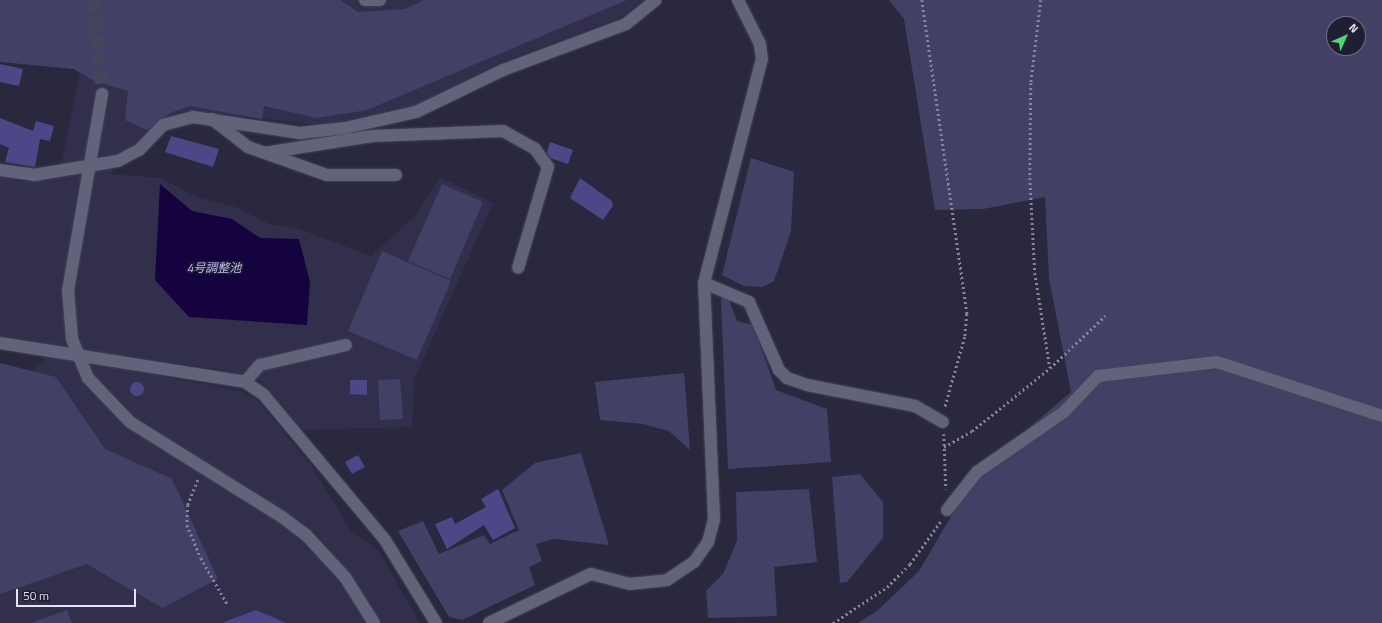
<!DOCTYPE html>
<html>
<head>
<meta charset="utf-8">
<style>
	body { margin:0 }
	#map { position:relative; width:1382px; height:623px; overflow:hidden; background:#29283e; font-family:"Titillium Web","Noto Sans JP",sans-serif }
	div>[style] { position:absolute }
	.built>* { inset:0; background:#312f4b }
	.green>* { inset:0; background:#434066 }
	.water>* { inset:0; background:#15033f }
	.building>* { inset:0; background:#4e4787 }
	.round { border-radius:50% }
	.minor-tunnel>* { height:12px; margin-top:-6px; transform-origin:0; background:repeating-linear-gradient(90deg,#454459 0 12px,transparent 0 18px) }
	.path>* { height:2.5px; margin-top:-1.25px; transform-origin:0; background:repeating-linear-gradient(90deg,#888799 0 2px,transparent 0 5px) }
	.roads { filter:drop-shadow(0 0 1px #444355) drop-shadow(0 0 1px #444355) }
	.minor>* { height:12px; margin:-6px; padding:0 6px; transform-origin:6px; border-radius:6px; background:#63627b }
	span { translate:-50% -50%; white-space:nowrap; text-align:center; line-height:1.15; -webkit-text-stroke:3px #201e33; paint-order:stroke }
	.water-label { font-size:12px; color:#bdbaf3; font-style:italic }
	.north { position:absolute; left:1326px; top:16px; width:40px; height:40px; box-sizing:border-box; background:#201e33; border:1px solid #6e6d7f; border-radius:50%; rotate:45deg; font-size:11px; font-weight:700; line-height:16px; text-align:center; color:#e3e3f1 }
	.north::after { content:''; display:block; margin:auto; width:14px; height:18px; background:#4fd675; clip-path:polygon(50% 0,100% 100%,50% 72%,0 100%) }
	.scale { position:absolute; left:16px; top:589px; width:120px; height:18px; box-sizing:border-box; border:2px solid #e3e3f1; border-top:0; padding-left:5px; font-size:12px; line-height:14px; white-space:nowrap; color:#e3e3f1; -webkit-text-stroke:3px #201e33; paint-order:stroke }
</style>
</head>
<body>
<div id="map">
	<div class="built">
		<div style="clip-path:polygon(69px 0,644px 0,617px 19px,502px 62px,413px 106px,322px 125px,193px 111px,177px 113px,160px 120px,124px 153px,114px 155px,111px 174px,160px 178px,197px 197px,235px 207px,269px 224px,297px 228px,371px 256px,416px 215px,440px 177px,493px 203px,414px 380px,412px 427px,302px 430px,259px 379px,226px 370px,104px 353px,109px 366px,240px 391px,257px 400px,311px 465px,352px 532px,378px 550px,420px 623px,0 623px,0 399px,44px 360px,45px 343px,0 335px,0 176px,19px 181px,59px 177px,81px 67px)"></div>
	</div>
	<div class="green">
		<div style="clip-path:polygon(0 0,340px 0,358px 12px,405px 9px,424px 0,627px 0,367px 110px,317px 118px,264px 106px,262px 119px,190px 106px,170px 113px,147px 130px,125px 120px,128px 91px,94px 81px,74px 69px,0 62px)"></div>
		<div style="clip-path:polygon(evenodd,889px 0,1382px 0,1382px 623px,858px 623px,877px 611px,919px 571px,977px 472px,1071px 392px,1049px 278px,1045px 197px,983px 209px,935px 210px,904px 19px,889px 0,1334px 24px,1358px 24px,1358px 48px,1334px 48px,1334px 24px)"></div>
		<div style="clip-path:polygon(751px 158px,794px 172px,791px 231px,774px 281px,762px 287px,744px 286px,722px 275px)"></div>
		<div style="clip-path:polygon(442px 184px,483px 202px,450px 279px,408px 261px)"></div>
		<div style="clip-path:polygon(382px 251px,451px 281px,417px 360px,348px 331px)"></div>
		<div style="clip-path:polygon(728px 297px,737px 321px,753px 325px,776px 390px,827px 409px,831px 462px,728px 469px,721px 299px)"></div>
		<div style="clip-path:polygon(0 363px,56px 377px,105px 449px,172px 479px,218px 579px,162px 608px,87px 564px,0 594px)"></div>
		<div style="clip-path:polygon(684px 373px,690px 450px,669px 431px,643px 424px,600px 420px,595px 382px)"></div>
		<div style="clip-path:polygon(400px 379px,403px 419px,380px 420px,378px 380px)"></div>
		<div style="clip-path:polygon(581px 453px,609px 545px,553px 539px,536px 544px,542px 561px,529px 567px,535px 585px,462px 620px,449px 617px,398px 531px,423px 521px,439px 554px,484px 535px,490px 544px,519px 530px,502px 490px,535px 463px)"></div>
		<div style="clip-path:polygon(860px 474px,883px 502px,883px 538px,847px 582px,840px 583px,832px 477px)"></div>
		<div style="clip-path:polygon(809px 489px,817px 562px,774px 567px,777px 616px,708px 618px,706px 591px,723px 574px,737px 541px,736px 492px)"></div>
		<div style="clip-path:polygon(67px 610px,72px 623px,31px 623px)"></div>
	</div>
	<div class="water">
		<div style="clip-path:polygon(160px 184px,192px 211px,232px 219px,260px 238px,299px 239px,310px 282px,307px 325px,189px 317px,155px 280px)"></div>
	</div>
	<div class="building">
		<div style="clip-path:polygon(0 64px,23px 69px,19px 86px,0 82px)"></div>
		<div style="clip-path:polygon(0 118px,33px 131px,36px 121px,54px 126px,50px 141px,40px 139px,35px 167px,5px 162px,9px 148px,0 144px)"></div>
		<div style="clip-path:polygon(171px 136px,219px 149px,213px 167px,165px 152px)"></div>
		<div style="clip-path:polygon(550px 142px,573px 150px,568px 164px,550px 158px,547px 152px)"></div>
		<div style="clip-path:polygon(580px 178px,612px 201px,613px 206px,603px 220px,570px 198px)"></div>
		<div style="clip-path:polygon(350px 380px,367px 380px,367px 395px,350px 394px)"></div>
		<div class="round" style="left:130px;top:382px;width:14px;height:14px"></div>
		<div style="clip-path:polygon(358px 455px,365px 467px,352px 474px,345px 462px)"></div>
		<div style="clip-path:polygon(498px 489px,515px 528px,493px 540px,484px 525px,447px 549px,435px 524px,452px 517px,455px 524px,486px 507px,481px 499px)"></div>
		<div style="clip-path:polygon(256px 610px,286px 623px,225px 623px,224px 622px)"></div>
	</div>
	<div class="minor-tunnel">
		<div style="left:93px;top:0;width:94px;rotate:84.5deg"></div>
	</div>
	<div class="path">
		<div style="left:922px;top:0;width:317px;rotate:81.8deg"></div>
		<div style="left:967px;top:314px;width:23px;rotate:95deg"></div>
		<div style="left:965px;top:337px;width:73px;rotate:105.9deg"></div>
		<div style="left:1041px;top:0;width:84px;rotate:96.9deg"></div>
		<div style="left:1031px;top:83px;width:95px;rotate:90.6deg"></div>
		<div style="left:1030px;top:178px;width:95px;rotate:87deg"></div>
		<div style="left:1035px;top:273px;width:96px;rotate:81deg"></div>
		<div style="left:944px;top:434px;width:55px;rotate:87.9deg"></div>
		<div style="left:944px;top:447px;width:32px;rotate:-30deg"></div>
		<div style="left:972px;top:431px;width:100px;rotate:-38.9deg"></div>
		<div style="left:1050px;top:368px;width:76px;rotate:-43.4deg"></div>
		<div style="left:198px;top:480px;width:27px;rotate:112deg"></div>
		<div style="left:188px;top:505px;width:20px;rotate:93deg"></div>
		<div style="left:187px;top:525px;width:36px;rotate:67deg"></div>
		<div style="left:201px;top:558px;width:54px;rotate:60.1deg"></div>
		<div style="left:833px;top:623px;width:65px;rotate:-33.7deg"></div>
		<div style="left:887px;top:587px;width:33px;rotate:-45deg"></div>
		<div style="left:910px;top:564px;width:52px;rotate:-54.5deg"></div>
	</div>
	<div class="roads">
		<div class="minor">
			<div style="left:365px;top:0;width:15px"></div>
			<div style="left:102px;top:94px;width:199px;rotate:99.8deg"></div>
			<div style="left:68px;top:290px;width:49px;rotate:85.3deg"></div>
			<div style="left:72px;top:339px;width:42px;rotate:67.7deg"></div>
			<div style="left:88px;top:378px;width:61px;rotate:46.3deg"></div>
			<div style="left:130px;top:422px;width:179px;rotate:32deg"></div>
			<div style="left:282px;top:517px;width:31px;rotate:37deg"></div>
			<div style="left:307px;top:536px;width:56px;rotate:47.2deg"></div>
			<div style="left:345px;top:577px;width:54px;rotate:57.8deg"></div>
			<div style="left:212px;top:119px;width:46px;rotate:37.9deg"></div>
			<div style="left:248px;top:147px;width:84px;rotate:19.5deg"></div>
			<div style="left:327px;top:175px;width:69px"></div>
			<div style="left:264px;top:153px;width:110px;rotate:-8.9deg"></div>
			<div style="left:373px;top:136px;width:130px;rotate:-2.2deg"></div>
			<div style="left:503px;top:131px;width:37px;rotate:29deg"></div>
			<div style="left:535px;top:149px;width:22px;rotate:54deg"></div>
			<div style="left:548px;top:167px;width:105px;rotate:106.5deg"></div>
			<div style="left:0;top:170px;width:34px;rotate:8deg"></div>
			<div style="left:34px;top:175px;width:85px;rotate:-9.5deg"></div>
			<div style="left:118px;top:161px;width:24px;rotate:-28deg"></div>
			<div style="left:139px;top:150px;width:35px;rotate:-46deg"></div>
			<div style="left:163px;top:125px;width:31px;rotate:-15deg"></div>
			<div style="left:193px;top:117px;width:108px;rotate:8.5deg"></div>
			<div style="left:300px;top:133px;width:45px;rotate:-6.3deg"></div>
			<div style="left:345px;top:128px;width:73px;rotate:-12.7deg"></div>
			<div style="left:416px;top:112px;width:97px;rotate:-25.8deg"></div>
			<div style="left:503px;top:70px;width:131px;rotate:-20.5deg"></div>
			<div style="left:626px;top:24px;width:38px;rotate:-39deg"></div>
			<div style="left:704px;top:283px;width:49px;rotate:22.9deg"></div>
			<div style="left:749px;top:302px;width:74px;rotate:66.2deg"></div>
			<div style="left:779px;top:370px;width:11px;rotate:45deg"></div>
			<div style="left:787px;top:378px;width:21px;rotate:19deg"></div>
			<div style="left:807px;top:385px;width:110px;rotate:11deg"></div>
			<div style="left:915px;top:406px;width:32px;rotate:30deg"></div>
			<div style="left:0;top:343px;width:248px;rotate:9deg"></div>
			<div style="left:245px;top:382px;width:22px;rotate:34deg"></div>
			<div style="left:263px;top:394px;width:190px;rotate:50.1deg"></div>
			<div style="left:385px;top:540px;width:97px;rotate:58.4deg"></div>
			<div style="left:245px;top:382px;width:23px;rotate:-49deg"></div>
			<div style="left:260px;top:365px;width:88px;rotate:-13.1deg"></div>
			<div style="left:947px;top:510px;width:48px;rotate:-51.7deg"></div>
			<div style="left:977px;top:472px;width:106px;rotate:-34.6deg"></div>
			<div style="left:1064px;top:412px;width:50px;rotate:-46.6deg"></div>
			<div style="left:1098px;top:376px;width:120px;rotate:-6.7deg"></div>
			<div style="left:1217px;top:362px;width:174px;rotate:18.1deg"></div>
			<div style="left:489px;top:623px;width:113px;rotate:-25.7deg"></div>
			<div style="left:591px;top:574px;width:40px;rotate:14.4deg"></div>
			<div style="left:630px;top:584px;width:37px;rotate:-6deg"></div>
			<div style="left:667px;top:580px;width:32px;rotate:-34deg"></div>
			<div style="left:694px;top:562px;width:24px;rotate:-55deg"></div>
			<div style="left:708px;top:542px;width:24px;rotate:-75deg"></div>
			<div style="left:714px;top:519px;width:236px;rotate:-92.4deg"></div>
			<div style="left:704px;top:283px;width:231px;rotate:-75.5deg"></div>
			<div style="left:762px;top:59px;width:15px;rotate:-98deg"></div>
			<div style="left:760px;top:44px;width:49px;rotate:-116.6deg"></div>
		</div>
	</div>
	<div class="water-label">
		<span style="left:214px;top:268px">4号調整池</span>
	</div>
	<div class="north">N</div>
	<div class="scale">50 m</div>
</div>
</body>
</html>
